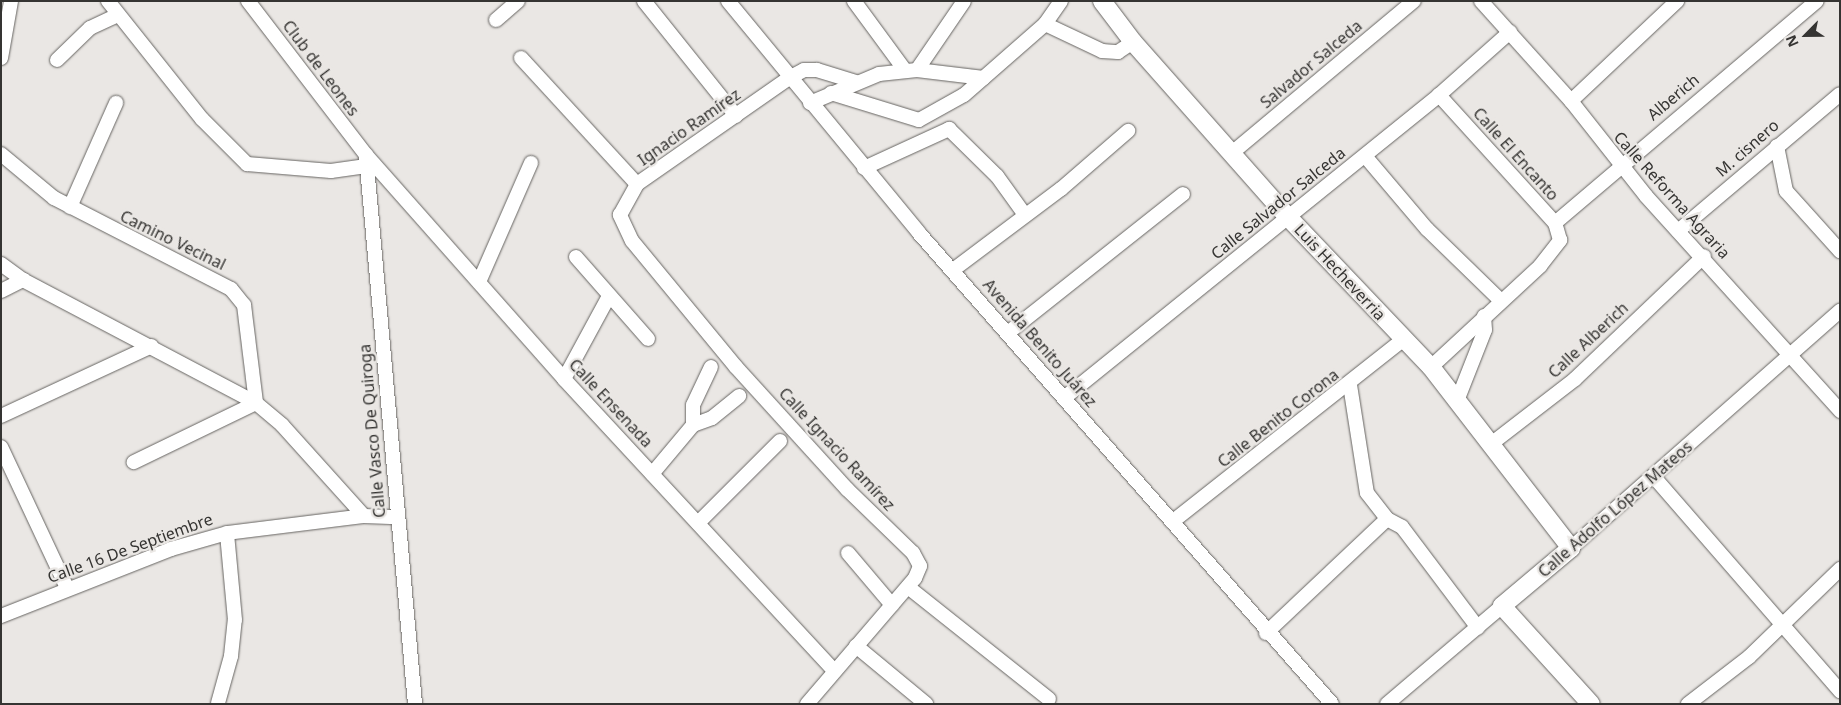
<!DOCTYPE html>
<html>
<head>
<meta charset="utf-8">
<style>
	body { margin:0 }
	#map { position:relative; width:1841px; height:705px; overflow:hidden; background:#eae7e4; font-family:"Noto Sans",sans-serif }
	div>[style] { position:absolute }
	.roads { filter:drop-shadow(0 0 1px #666461) drop-shadow(0 0 1px #666461) }
	.minor>* { height:14px; margin:-7px; padding:0 7px; transform-origin:7px; border-radius:7px; background:#fff }
	.tertiary>* { height:18px; margin:-9px; padding:0 9px; transform-origin:9px; border-radius:9px; background:#fff }
	span { translate:-50% -50%; white-space:nowrap; text-align:center; line-height:1.15; -webkit-text-stroke:4.5px #eae7e4; paint-order:stroke }
	.street-label { font-size:16px; color:#353432 }
	.frame { position:absolute; inset:0; border:2px solid #353432; pointer-events:none }
	.north { position:absolute; left:1781px; top:10px; width:50px; height:50px; -webkit-text-stroke:4px #eae7e4; paint-order:stroke; rotate:247deg; font-size:14px; font-weight:700; line-height:20px; text-align:center; color:#353432 }
	.north::after { content:''; display:block; margin:auto; width:18px; height:22px; background:#353432; clip-path:polygon(50% 0,100% 100%,50% 72%,0 100%) }
</style>
</head>
<body>
<div id="map">
	<div class="roads">
		<div class="minor">
			<i style="left:108px;top:1px;width:151px;rotate:51.5deg"></i>
			<i style="left:202px;top:119px;width:64px;rotate:45deg"></i>
			<i style="left:247px;top:164px;width:84px;rotate:4.8deg"></i>
			<i style="left:331px;top:171px;width:34px;rotate:-8deg"></i>
			<i style="left:248px;top:1px;width:194px;rotate:52.5deg"></i>
			<i style="left:366px;top:155px;width:299px;rotate:48.5deg"></i>
			<i style="left:564px;top:379px;width:398px;rotate:47.2deg"></i>
			<i style="left:644px;top:1px;width:147px;rotate:51.3deg"></i>
			<i style="left:728px;top:1px;width:301px;rotate:50.5deg"></i>
			<i style="left:919px;top:233px;width:626px;rotate:48.75deg"></i>
			<i style="left:854px;top:1px;width:84px;rotate:53.7deg"></i>
			<i style="left:1481px;top:1px;width:135px;rotate:48deg"></i>
			<i style="left:1571px;top:101px;width:121px;rotate:51.7deg"></i>
			<i style="left:1646px;top:196px;width:290px;rotate:47.9deg"></i>
			<i style="left:496px;top:20px;width:29px;rotate:-41deg"></i>
			<i style="left:1045px;top:24px;width:63px;rotate:25.3deg"></i>
			<i style="left:1102px;top:51px;width:16px;rotate:4deg"></i>
			<i style="left:1118px;top:52px;width:18px;rotate:-34deg"></i>
			<i style="left:1px;top:58px;width:58px;rotate:-80deg"></i>
			<i style="left:521px;top:58px;width:171px;rotate:47.4deg"></i>
			<i style="left:57px;top:60px;width:46px;rotate:-44.1deg"></i>
			<i style="left:90px;top:28px;width:31px;rotate:-25deg"></i>
			<i style="left:917px;top:70px;width:67px;rotate:6.8deg"></i>
			<i style="left:831px;top:93px;width:92px;rotate:17.1deg"></i>
			<i style="left:919px;top:120px;width:51px;rotate:-29.1deg"></i>
			<i style="left:964px;top:95px;width:108px;rotate:-41.2deg"></i>
			<i style="left:1045px;top:24px;width:28px;rotate:-55deg"></i>
			<i style="left:1571px;top:101px;width:146px;rotate:-43.3deg"></i>
			<i style="left:810px;top:103px;width:75px;rotate:-22.8deg"></i>
			<i style="left:879px;top:74px;width:38px;rotate:-6deg"></i>
			<i style="left:917px;top:70px;width:83px;rotate:-55.7deg"></i>
			<i style="left:1777px;top:146px;width:46px;rotate:78.7deg"></i>
			<i style="left:1786px;top:191px;width:81px;rotate:48deg"></i>
			<i style="left:1232px;top:153px;width:237px;rotate:-39.9deg"></i>
			<i style="left:1px;top:154px;width:69px;rotate:39.7deg"></i>
			<i style="left:54px;top:198px;width:199px;rotate:27.2deg"></i>
			<i style="left:231px;top:289px;width:21px;rotate:51deg"></i>
			<i style="left:244px;top:305px;width:99px;rotate:83deg"></i>
			<i style="left:256px;top:403px;width:136px;rotate:154.2deg"></i>
			<i style="left:366px;top:155px;width:551px;rotate:84.9deg"></i>
			<i style="left:1365px;top:156px;width:96px;rotate:49.7deg"></i>
			<i style="left:1427px;top:229px;width:103px;rotate:44.2deg"></i>
			<i style="left:864px;top:168px;width:94px;rotate:-24.6deg"></i>
			<i style="left:949px;top:129px;width:67px;rotate:44.4deg"></i>
			<i style="left:997px;top:176px;width:48px;rotate:54.3deg"></i>
			<i style="left:70px;top:207px;width:114px;rotate:-66.1deg"></i>
			<i style="left:1555px;top:223px;width:343px;rotate:-40.3deg"></i>
			<i style="left:1678px;top:231px;width:212px;rotate:-40.2deg"></i>
			<i style="left:576px;top:257px;width:109px;rotate:48.7deg"></i>
			<i style="left:1px;top:264px;width:27px;rotate:36deg"></i>
			<i style="left:23px;top:280px;width:263px;rotate:27.8deg"></i>
			<i style="left:256px;top:403px;width:34px;rotate:40deg"></i>
			<i style="left:282px;top:425px;width:122px;rotate:48deg"></i>
			<i style="left:364px;top:516px;width:33px;rotate:2deg"></i>
			<i style="left:953px;top:270px;width:135px;rotate:-36.9deg"></i>
			<i style="left:1061px;top:189px;width:89px;rotate:-40.9deg"></i>
			<i style="left:479px;top:282px;width:130px;rotate:-66.4deg"></i>
			<i style="left:1px;top:291px;width:25px;rotate:-27deg"></i>
			<i style="left:1009px;top:332px;width:222px;rotate:-38.4deg"></i>
			<i style="left:1431px;top:367px;width:149px;rotate:-42.8deg"></i>
			<i style="left:1540px;top:266px;width:33px;rotate:-52deg"></i>
			<i style="left:1560px;top:240px;width:18px;rotate:-106deg"></i>
			<i style="left:1555px;top:223px;width:173px;rotate:-132.2deg"></i>
			<i style="left:564px;top:379px;width:92px;rotate:-61.5deg"></i>
			<i style="left:1350px;top:385px;width:109px;rotate:81.1deg"></i>
			<i style="left:1367px;top:493px;width:33px;rotate:52deg"></i>
			<i style="left:1387px;top:519px;width:17px;rotate:28deg"></i>
			<i style="left:1402px;top:527px;width:126px;rotate:53deg"></i>
			<i style="left:1064px;top:398px;width:482px;rotate:-38.9deg"></i>
			<i style="left:1439px;top:95px;width:95px;rotate:-41.6deg"></i>
			<i style="left:1457px;top:401px;width:76px;rotate:-68.5deg"></i>
			<i style="left:1485px;top:330px;width:14px;rotate:-94deg"></i>
			<i style="left:1px;top:416px;width:166px;rotate:-24.9deg"></i>
			<i style="left:693px;top:425px;width:20px;rotate:-90deg"></i>
			<i style="left:693px;top:405px;width:42px;rotate:-64.7deg"></i>
			<i style="left:1491px;top:444px;width:106px;rotate:-37.7deg"></i>
			<i style="left:1575px;top:379px;width:178px;rotate:-43.6deg"></i>
			<i style="left:1px;top:447px;width:156px;rotate:64.9deg"></i>
			<i style="left:652px;top:474px;width:64px;rotate:-50.1deg"></i>
			<i style="left:693px;top:425px;width:20px;rotate:-20deg"></i>
			<i style="left:712px;top:418px;width:35px;rotate:-39deg"></i>
			<i style="left:1654px;top:477px;width:284px;rotate:49deg"></i>
			<i style="left:1172px;top:522px;width:295px;rotate:-38.3deg"></i>
			<i style="left:698px;top:523px;width:116px;rotate:-45deg"></i>
			<i style="left:1571px;top:548px;width:359px;rotate:-41.4deg"></i>
			<i style="left:848px;top:553px;width:68px;rotate:49.8deg"></i>
			<i style="left:908px;top:587px;width:180px;rotate:38.5deg"></i>
			<i style="left:1px;top:616px;width:183px;rotate:-21.5deg"></i>
			<i style="left:171px;top:549px;width:58px;rotate:-15.9deg"></i>
			<i style="left:227px;top:533px;width:138px;rotate:-7.1deg"></i>
			<i style="left:1266px;top:633px;width:166px;rotate:-43.3deg"></i>
			<i style="left:856px;top:646px;width:91px;rotate:39.6deg"></i>
			<i style="left:218px;top:703px;width:49px;rotate:-74.5deg"></i>
			<i style="left:231px;top:656px;width:36px;rotate:-84deg"></i>
			<i style="left:235px;top:620px;width:87px;rotate:-95.3deg"></i>
			<i style="left:807px;top:704px;width:166px;rotate:-49.4deg"></i>
			<i style="left:915px;top:578px;width:13px;rotate:-67deg"></i>
			<i style="left:920px;top:566px;width:15px;rotate:-118deg"></i>
			<i style="left:913px;top:553px;width:92px;rotate:-135.9deg"></i>
			<i style="left:847px;top:489px;width:165px;rotate:-132.3deg"></i>
			<i style="left:736px;top:367px;width:163px;rotate:-129.5deg"></i>
			<i style="left:632px;top:241px;width:29px;rotate:-115deg"></i>
			<i style="left:620px;top:215px;width:35px;rotate:-61deg"></i>
			<i style="left:637px;top:184px;width:185px;rotate:-34.9deg"></i>
			<i style="left:789px;top:78px;width:17px;rotate:-28deg"></i>
			<i style="left:804px;top:70px;width:13px"></i>
			<i style="left:817px;top:70px;width:41px;rotate:17.1deg"></i>
			<i style="left:1387px;top:704px;width:151px;rotate:-40.4deg"></i>
			<i style="left:1688px;top:704px;width:77px;rotate:-37.6deg"></i>
			<i style="left:1749px;top:657px;width:127px;rotate:-44deg"></i>
		</div>
		<div class="tertiary">
			<i style="left:1102px;top:1px;width:51px;rotate:52.9deg"></i>
			<i style="left:1133px;top:42px;width:234px;rotate:48.5deg"></i>
			<i style="left:1288px;top:217px;width:207px;rotate:46.4deg"></i>
			<i style="left:1431px;top:367px;width:229px;rotate:52.3deg"></i>
			<i style="left:1571px;top:548px;width:90px;rotate:140deg"></i>
			<i style="left:1502px;top:606px;width:132px;rotate:47.8deg"></i>
		</div>
	</div>
	<div class="street-label">
		<span style="left:1311px;top:64px;rotate:-40deg">Salvador Salceda</span>
		<span style="left:321px;top:68px;rotate:53deg">Club de Leones</span>
		<span style="left:1673px;top:97px;rotate:-40deg">Alberich</span>
		<span style="left:689px;top:127px;rotate:-35deg">Ignacio Ramírez</span>
		<span style="left:1747px;top:148px;rotate:-41deg">M. cisnero</span>
		<span style="left:1516px;top:154px;rotate:48deg">Calle El Encanto</span>
		<span style="left:1672px;top:195px;rotate:48deg">Calle Reforma Agraria</span>
		<span style="left:1278px;top:203px;rotate:-39deg">Calle Salvador Salceda</span>
		<span style="left:173px;top:240px;rotate:26deg">Camino Vecinal</span>
		<span style="left:1340px;top:272px;rotate:47deg">Luis Hecheverria</span>
		<span style="left:1588px;top:340px;rotate:-43deg">Calle Alberich</span>
		<span style="left:1040px;top:343px;rotate:49deg">Avenida Benito Juárez</span>
		<span style="left:611px;top:403px;rotate:47deg">Calle Ensenada</span>
		<span style="left:1278px;top:418px;rotate:-38deg">Calle Benito Corona</span>
		<span style="left:372px;top:431px;rotate:-95deg">Calle Vasco De Quiroga</span>
		<span style="left:837px;top:449px;rotate:47deg">Calle Ignacio Ramírez</span>
		<span style="left:1615px;top:509px;rotate:-41deg">Calle Adolfo López Mateos</span>
		<span style="left:130px;top:548px;rotate:-20deg">Calle 16 De Septiembre</span>
	</div>
	<div class="frame"></div>
	<div class="north">N</div>
</div>
</body>
</html>
